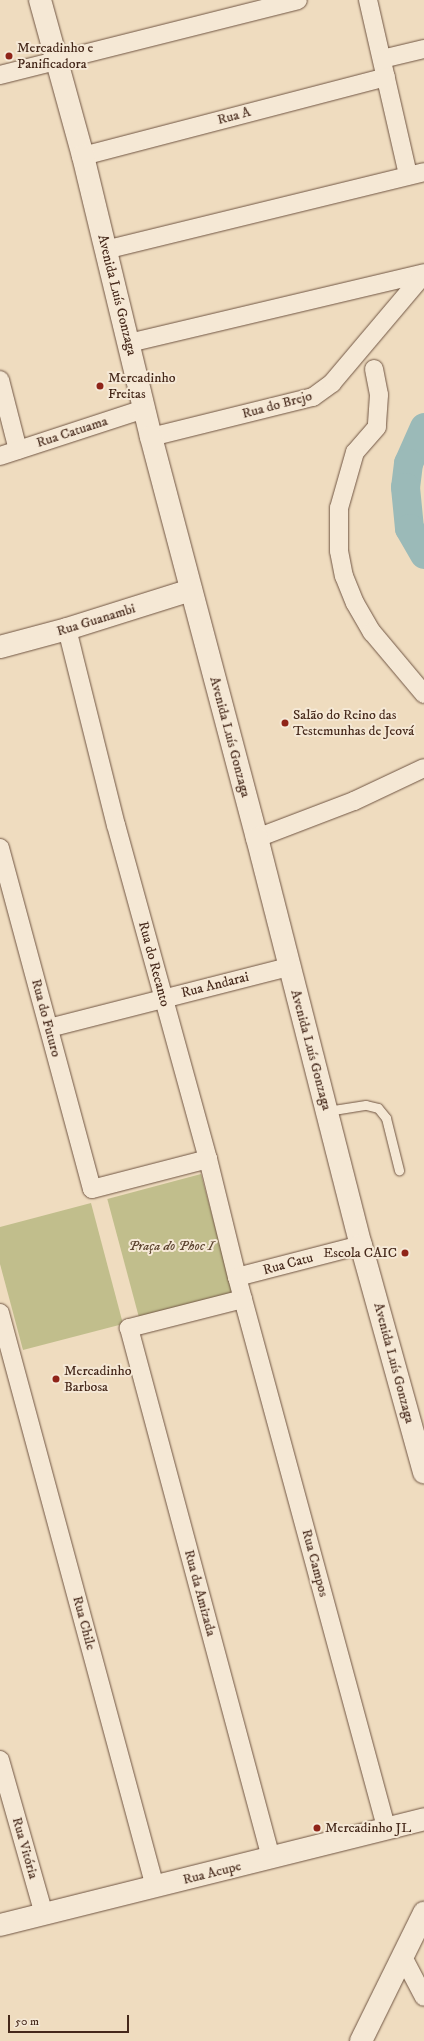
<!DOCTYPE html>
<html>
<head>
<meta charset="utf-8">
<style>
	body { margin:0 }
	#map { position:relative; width:424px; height:2041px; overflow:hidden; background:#efdcbf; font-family:"IM FELL DW Pica",serif }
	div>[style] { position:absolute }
	.green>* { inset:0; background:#c1be8c; transform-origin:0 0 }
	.river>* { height:29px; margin:-14.5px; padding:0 14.5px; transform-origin:14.5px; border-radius:14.5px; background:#9bbab8 }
	.roads { filter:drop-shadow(0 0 1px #705543) drop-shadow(0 0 1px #705543) }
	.service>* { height:9px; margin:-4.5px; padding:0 4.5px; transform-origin:4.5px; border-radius:4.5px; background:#f5e8d5 }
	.minor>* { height:18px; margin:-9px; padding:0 9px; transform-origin:9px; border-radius:9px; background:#f5e8d5 }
	.tertiary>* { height:22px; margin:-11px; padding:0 11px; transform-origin:11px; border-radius:11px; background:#f5e8d5 }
	.dots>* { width:11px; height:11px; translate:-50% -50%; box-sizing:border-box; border:2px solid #f5e8d5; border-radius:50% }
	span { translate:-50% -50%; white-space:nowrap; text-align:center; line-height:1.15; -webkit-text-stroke:4px #f5e8d5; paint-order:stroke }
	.poi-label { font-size:14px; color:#45281a }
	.left { translate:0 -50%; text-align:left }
	.right { translate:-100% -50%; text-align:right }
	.street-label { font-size:14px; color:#45281a }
	.park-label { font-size:14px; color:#5e4631; font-style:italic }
	.scale { position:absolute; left:8px; top:2015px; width:121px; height:18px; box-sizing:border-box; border:2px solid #45281a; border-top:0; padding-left:5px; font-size:12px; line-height:14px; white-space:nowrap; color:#45281a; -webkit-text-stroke:3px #f5e8d5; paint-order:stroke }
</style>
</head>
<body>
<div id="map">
	<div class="green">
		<i style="left:201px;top:1174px;width:123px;height:97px;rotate:75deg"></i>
		<i style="clip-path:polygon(91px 1203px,123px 1324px,23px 1350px,0 1264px,0 1227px)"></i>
	</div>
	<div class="river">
		<i style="left:424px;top:427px;width:39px;rotate:114deg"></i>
		<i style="left:408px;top:463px;width:24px;rotate:97deg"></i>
		<i style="left:405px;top:487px;width:41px;rotate:84.4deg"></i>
		<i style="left:409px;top:528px;width:30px;rotate:60deg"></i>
	</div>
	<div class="roads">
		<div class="service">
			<i style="left:327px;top:1111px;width:39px;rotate:-9deg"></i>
			<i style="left:366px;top:1105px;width:12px;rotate:14deg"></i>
			<i style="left:378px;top:1108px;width:13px;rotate:51deg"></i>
			<i style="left:386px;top:1118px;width:54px;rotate:76deg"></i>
		</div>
		<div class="minor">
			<i style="left:368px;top:0;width:180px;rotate:77.1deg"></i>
			<i style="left:382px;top:59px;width:43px;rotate:-13.4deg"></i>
			<i style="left:0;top:75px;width:307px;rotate:-14.1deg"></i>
			<i style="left:83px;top:156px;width:313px;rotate:-14.6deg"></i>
			<i style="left:105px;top:250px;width:328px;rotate:-13.7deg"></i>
			<i style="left:129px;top:343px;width:303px;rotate:-13.3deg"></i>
			<i style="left:374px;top:369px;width:26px;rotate:79deg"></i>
			<i style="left:379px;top:395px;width:32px;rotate:94deg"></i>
			<i style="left:377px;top:427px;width:33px;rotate:131deg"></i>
			<i style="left:355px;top:452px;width:58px;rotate:105.9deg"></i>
			<i style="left:339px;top:508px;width:43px;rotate:90deg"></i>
			<i style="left:339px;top:551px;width:25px;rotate:79deg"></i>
			<i style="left:344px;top:576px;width:29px;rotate:68deg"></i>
			<i style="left:355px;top:603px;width:34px;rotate:60deg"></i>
			<i style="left:372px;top:632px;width:81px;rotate:50deg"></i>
			<i style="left:0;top:380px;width:72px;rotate:75.6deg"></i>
			<i style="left:151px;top:437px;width:167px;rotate:-13.9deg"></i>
			<i style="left:313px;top:397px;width:24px;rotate:-36deg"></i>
			<i style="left:332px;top:383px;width:143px;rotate:-49.8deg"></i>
			<i style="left:0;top:456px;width:151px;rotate:-18.1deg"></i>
			<i style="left:67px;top:629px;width:202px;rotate:76deg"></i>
			<i style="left:116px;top:825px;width:346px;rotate:74.6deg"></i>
			<i style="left:208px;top:1159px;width:122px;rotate:76.2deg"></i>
			<i style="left:237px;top:1277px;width:570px;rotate:74.84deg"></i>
			<i style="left:257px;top:838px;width:104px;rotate:-20.9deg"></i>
			<i style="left:354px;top:801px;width:77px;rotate:-25.2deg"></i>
			<i style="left:0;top:848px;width:353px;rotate:74.9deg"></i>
			<i style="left:92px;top:1189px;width:120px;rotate:-14.5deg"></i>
			<i style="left:49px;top:1028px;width:248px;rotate:-14.3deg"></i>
			<i style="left:237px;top:1277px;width:128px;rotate:-14.5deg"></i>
			<i style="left:243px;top:1299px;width:118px;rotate:165.7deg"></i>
			<i style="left:129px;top:1328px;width:549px;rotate:75deg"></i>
			<i style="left:0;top:1313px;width:595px;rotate:74.89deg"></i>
			<i style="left:0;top:1760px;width:160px;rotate:74.1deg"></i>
			<i style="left:403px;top:1957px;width:45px;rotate:62.3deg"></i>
		</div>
		<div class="tertiary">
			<i style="left:40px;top:0;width:162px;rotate:74.6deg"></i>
			<i style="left:83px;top:156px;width:289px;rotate:76.4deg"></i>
			<i style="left:151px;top:437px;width:415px;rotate:75.2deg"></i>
			<i style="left:257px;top:838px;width:420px;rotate:75.7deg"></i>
			<i style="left:361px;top:1245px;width:236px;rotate:74.5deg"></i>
			<i style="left:0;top:647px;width:69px;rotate:-15deg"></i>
			<i style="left:67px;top:629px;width:130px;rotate:-17.5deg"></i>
			<i style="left:0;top:1925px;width:437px;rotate:-14deg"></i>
			<i style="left:361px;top:2041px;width:143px;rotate:-63.8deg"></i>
		</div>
	</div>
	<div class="dots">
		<i style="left:9px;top:56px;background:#8f2418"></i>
		<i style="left:100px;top:386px;background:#8f2418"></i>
		<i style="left:285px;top:723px;background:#8f2418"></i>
		<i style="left:405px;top:1253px;background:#8f2418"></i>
		<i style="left:56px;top:1379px;background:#8f2418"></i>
		<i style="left:317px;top:1828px;background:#8f2418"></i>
	</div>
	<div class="poi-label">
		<span class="left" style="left:17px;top:56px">Mercadinho e<br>Panificadora</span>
		<span class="left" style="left:108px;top:386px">Mercadinho<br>Freitas</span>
		<span class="left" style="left:293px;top:723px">Salão do Reino das<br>Testemunhas de Jeová</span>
		<span class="right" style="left:397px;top:1253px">Escola CAIC</span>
		<span class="left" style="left:64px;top:1379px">Mercadinho<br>Barbosa</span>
		<span class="left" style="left:325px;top:1828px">Mercadinho JL</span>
	</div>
	<div class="street-label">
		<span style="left:234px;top:116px;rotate:-15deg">Rua A</span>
		<span style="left:117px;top:295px;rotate:76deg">Avenida Luís Gonzaga</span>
		<span style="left:277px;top:405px;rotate:-15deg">Rua do Brejo</span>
		<span style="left:72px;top:432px;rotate:-18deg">Rua Catuama</span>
		<span style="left:96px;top:620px;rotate:-17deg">Rua Guanambi</span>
		<span style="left:230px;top:737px;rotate:75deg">Avenida Luís Gonzaga</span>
		<span style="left:154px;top:964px;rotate:75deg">Rua do Recanto</span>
		<span style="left:215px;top:985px;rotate:-14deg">Rua Andarai</span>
		<span style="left:46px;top:1018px;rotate:75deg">Rua do Futuro</span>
		<span style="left:311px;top:1050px;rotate:75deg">Avenida Luís Gonzaga</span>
		<span style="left:288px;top:1264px;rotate:-15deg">Rua Catu</span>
		<span style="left:394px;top:1363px;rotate:75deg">Avenida Luís Gonzaga</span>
		<span style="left:315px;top:1563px;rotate:75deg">Rua Campos</span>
		<span style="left:200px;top:1593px;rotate:75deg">Rua da Amizada</span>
		<span style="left:84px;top:1623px;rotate:75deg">Rua Chile</span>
		<span style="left:25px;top:1848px;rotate:74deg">Rua Vitória</span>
		<span style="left:212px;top:1873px;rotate:-14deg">Rua Acupe</span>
	</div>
	<div class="park-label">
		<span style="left:171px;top:1246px">Praça do Phoc I</span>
	</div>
	<div class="scale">50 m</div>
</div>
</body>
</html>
